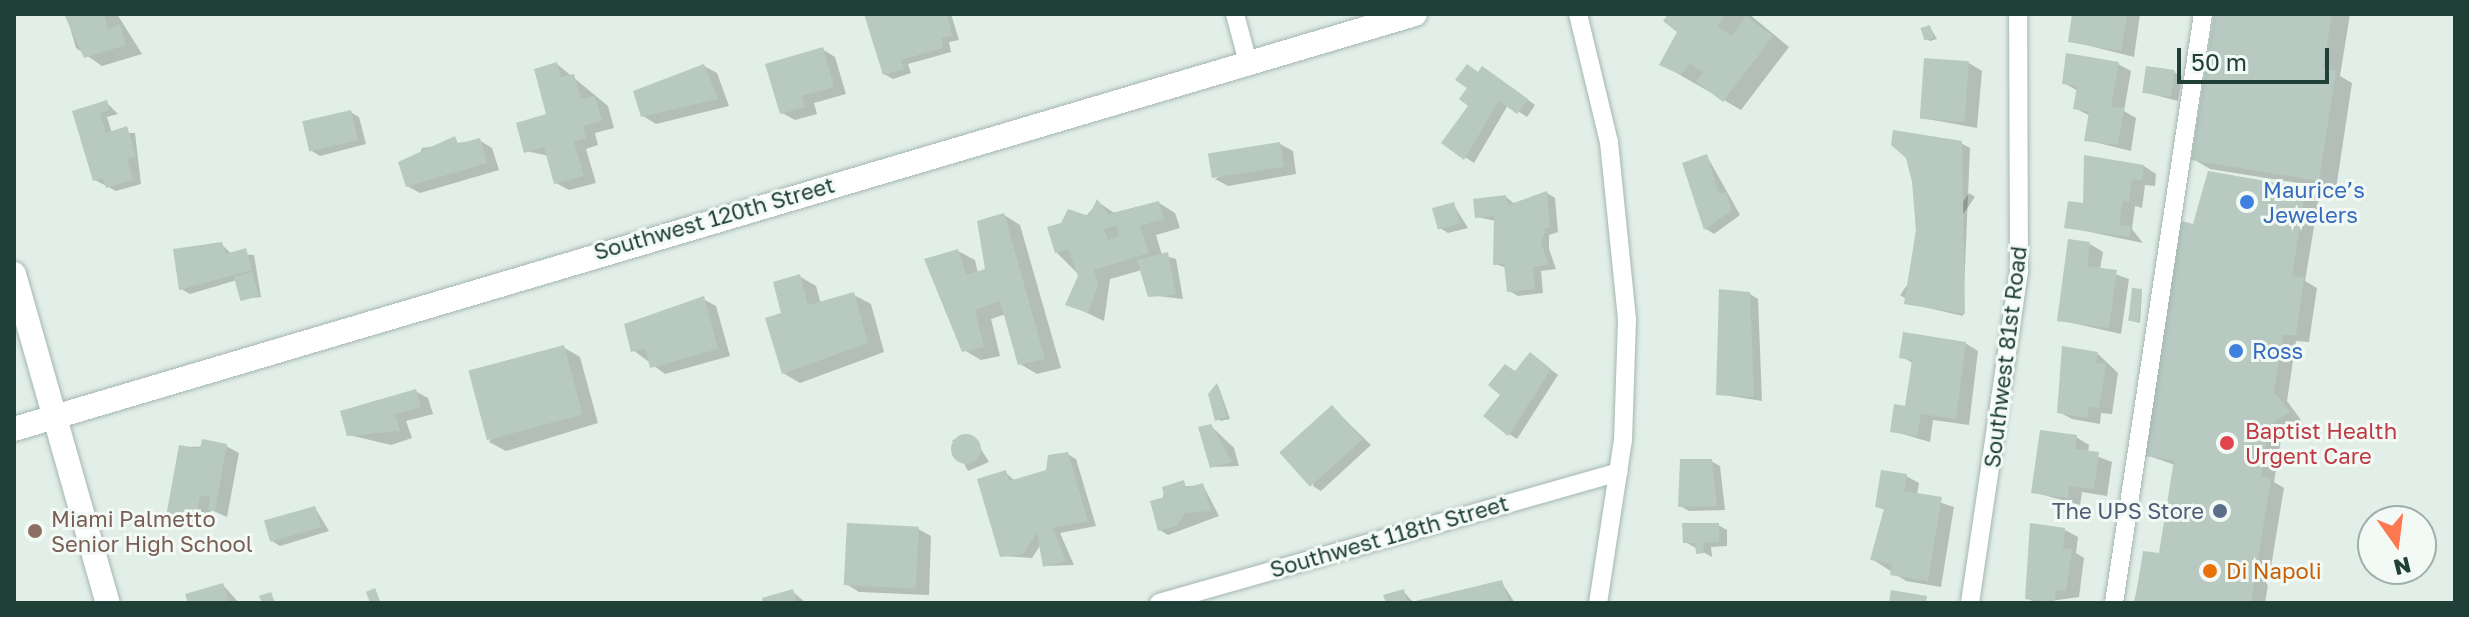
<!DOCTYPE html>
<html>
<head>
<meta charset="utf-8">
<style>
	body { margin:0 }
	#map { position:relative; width:2469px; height:617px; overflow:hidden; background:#e2eee8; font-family:"Golos Text",sans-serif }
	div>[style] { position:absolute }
	.shadow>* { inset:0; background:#0003; transform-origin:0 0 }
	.building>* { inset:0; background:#b7c9c1; transform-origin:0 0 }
	.round { border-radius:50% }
	.roads { filter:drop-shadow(0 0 2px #a4b6af) drop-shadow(0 0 2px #a4b6af) }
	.minor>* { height:18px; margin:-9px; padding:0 9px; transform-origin:9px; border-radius:9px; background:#fff }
	.tertiary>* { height:24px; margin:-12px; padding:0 12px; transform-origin:12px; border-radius:12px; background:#fff }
	.dots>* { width:22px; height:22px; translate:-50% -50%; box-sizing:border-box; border:4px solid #f3faf6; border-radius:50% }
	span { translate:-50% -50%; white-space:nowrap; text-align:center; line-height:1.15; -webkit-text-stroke:6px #f3faf6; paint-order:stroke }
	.shop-label { font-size:22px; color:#366cbe }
	.left { translate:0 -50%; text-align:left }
	.street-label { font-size:22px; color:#204037 }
	.health-label { font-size:22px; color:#be3a42 }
	.service-label { font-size:22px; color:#4e5e75 }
	.right { translate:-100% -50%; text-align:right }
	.education-label { font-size:22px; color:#785e54 }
	.food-label { font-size:22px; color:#c56008 }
	.frame { position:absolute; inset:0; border:16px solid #204037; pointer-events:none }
	.north { position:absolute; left:2357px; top:505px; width:80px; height:80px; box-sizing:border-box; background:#f3faf6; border:2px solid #9fb0aa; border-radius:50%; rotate:166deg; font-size:22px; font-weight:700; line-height:32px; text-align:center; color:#204037 }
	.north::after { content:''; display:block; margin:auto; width:28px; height:36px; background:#fe784f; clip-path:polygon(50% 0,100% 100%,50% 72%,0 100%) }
	.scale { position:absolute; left:2177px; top:48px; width:152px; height:36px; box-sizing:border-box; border:4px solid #204037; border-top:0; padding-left:10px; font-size:24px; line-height:28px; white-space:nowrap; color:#204037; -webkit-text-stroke:6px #f3faf6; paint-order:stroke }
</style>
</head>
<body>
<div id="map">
	<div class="shadow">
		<i style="clip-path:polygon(66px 14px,117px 14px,142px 54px,102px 66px,76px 48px)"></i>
		<i style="clip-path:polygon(870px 14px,951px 14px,959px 40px,949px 42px,951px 52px,908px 64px,911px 73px,893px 79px,884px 74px)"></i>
		<i style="clip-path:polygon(1673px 14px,1749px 14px,1789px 47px,1741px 110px,1661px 64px,1679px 31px)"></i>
		<i style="clip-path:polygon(2074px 14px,2140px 14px,2134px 57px,2070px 41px)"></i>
		<i style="clip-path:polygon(2216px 14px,2350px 14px,2340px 76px,2352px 83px,2336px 189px,2210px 169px,2193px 159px)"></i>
		<i style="clip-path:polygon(1930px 27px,1937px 39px,1930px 41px,1926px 39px)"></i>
		<i style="clip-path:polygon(822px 49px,835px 57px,846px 94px,814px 103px,817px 114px,795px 120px,782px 113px)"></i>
		<i style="clip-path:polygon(1969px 63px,1982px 71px,1977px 128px,1922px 118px)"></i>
		<i style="clip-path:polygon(557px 64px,608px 106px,614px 128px,595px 133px,598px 145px,586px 149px,596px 183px,569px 190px,556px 183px,549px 156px,526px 151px,548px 116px)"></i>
		<i style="clip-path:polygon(2118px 64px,2131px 71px,2124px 111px,2136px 118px,2131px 151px,2086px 140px,2090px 116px,2075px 108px,2078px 91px,2064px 83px)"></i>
		<i style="clip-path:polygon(704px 66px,717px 73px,729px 106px,656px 124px,643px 116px)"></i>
		<i style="clip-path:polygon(2174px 72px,2182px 77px,2178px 101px,2144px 92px)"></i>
		<i style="clip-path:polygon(1491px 73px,1535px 105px,1527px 117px,1508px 105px,1474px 163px,1444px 143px,1471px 105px,1479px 74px)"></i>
		<i style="clip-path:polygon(107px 103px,118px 114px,107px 117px,112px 133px,135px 133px,141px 184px,116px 191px,95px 180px,75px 113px)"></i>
		<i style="clip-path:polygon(350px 112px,359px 117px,366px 144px,320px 156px,312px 151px)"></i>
		<i style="clip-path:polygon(479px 140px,492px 148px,499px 170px,420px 193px,407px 186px,422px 148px)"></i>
		<i style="clip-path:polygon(1961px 143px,1970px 148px,1963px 316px,1906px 303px,1917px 256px,1914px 182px)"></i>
		<i style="clip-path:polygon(1280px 144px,1293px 151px,1296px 174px,1228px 186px,1215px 179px)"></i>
		<i style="clip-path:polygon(1707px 156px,1740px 215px,1714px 234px,1706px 229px,1685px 164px)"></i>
		<i style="clip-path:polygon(2144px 166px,2156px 174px,2155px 186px,2145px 185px,2142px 208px,2135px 206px,2132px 229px,2143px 243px,2066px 227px)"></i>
		<i style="clip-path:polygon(2306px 190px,2319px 197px,2305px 281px,2317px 288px,2309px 342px,2296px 341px,2287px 401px,2301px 420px,2282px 433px,2274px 482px,2284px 488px,2265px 603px,2134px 603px,2144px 553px,2161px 556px,2175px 465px,2146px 455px,2194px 226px)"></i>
		<i style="clip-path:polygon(1547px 193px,1555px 198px,1558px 232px,1549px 235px,1549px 249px,1556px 269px,1541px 271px,1543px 293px,1518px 296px,1509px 291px,1507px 268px,1495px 264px,1496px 221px,1477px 217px,1506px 197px,1515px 204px)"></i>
		<i style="left:1969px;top:193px;width:7px;height:123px;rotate:34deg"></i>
		<i style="clip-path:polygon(1098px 202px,1116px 214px,1159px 203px,1175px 213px,1180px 228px,1156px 235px,1162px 255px,1176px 259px,1183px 299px,1149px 295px,1142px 270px,1110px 279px,1104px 321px,1068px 304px,1080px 276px,1056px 252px)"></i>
		<i style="clip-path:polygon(1453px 204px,1468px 228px,1448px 233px,1440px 228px)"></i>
		<i style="clip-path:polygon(1004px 215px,1020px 225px,1061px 368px,1037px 374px,1020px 364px,1006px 314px,991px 319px,1000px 356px,981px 360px,964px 350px,958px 251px,975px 260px,978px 273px,987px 271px)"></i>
		<i style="clip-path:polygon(2090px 244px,2103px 252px,2100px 269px,2129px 279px,2121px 334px,2059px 320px)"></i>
		<i style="clip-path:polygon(222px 245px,232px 254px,254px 255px,261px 297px,243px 299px,237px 280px,190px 294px,181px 289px,175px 250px)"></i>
		<i style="clip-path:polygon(799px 276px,816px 286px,821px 304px,854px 295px,871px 304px,884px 352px,800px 383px,783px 373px,784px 314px)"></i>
		<i style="clip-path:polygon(2142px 291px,2140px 323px,2132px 321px,2128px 319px)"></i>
		<i style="clip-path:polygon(1750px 294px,1758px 299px,1762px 401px,1718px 394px)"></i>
		<i style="clip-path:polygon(703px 299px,716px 306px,730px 356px,665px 374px,633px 350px)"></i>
		<i style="clip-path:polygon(1965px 343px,1978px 351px,1969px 425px,1933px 420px,1930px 442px,1892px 431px,1906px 408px,1914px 364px,1901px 356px)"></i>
		<i style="clip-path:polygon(563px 347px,580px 357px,598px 423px,506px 451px,489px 442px)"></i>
		<i style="clip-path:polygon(2098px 354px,2118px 373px,2112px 414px,2101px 413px,2100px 424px,2072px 419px,2059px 412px)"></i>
		<i style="clip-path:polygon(1538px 360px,1558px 375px,1517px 439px,1509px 434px,1502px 394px,1516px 373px)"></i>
		<i style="clip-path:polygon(1218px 385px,1230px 419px,1220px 421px,1210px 394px)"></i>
		<i style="clip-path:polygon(415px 391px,428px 398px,433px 414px,406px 421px,412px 438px,391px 445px,349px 435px)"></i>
		<i style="clip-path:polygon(1332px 407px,1371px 445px,1321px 491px,1313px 486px)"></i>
		<i style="clip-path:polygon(1211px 426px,1234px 448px,1239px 466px,1212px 467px)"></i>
		<i style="clip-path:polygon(973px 436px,989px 462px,968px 471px,952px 440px)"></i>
		<i style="clip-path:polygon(2076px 437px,2089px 445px,2088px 453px,2112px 462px,2107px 496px,2082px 492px,2080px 505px,2033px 492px)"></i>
		<i style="clip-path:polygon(226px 446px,239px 453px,227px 517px,211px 510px,208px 528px,168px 516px,181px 447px)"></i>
		<i style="clip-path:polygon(1067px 454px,1076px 459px,1096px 526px,1060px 533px,1074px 565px,1045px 566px,1041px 544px,1032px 558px,1001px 556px,1005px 472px,1015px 481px,1048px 472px)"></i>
		<i style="clip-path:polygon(1711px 461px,1720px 466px,1725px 510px,1689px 511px,1680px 506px)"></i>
		<i style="clip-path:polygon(1906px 476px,1919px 483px,1917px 495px,1954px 507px,1941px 587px,1906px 581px,1872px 559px,1886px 511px,1877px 506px)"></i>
		<i style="clip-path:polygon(1203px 485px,1219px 516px,1168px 535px,1160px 530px,1164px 488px)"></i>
		<i style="clip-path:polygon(315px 508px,329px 531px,280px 546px,272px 541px)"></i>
		<i style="clip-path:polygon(1718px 525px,1727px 530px,1727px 546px,1711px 547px,1712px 557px,1685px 542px)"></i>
		<i style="clip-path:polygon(918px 529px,931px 536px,929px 595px,859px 592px,846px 584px)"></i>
		<i style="clip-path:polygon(2065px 530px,2078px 537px,2076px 553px,2084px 558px,2079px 597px,2036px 603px,2027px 598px)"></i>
		<i style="clip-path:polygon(1502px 583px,1515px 603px,1388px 603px,1403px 591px,1414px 603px)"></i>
		<i style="clip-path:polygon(223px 585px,239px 603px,190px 603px)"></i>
		<i style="clip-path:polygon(793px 592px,806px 603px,761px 603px)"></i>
	</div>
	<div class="building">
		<i style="clip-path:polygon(64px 14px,104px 14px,108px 29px,120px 25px,126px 45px,84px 58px)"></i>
		<i style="clip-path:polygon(864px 14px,947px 14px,952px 36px,941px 38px,943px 48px,901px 60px,904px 69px,883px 75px)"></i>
		<i style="clip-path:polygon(1668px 14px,1726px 14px,1717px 26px,1731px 36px,1746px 16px,1773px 36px,1723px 102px,1696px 81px,1703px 73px,1690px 63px,1681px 75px,1659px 65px,1677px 32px,1663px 21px)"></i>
		<i style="clip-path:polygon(2072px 14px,2127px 14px,2121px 51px,2068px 42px)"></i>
		<i style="clip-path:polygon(2214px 14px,2332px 14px,2323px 68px,2336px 71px,2319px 181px,2191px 160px)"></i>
		<i style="left:1930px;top:25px;width:13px;height:10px;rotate:72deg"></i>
		<i style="clip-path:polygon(823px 47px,834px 87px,802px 96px,805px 107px,780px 114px,765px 64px)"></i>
		<i style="clip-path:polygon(2066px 53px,2119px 62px,2111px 107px,2124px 108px,2118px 145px,2084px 141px,2089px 112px,2073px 109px,2077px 86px,2062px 84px)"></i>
		<i style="left:1924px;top:58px;width:45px;height:61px;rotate:4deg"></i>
		<i style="clip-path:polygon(557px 62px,561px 77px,574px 74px,581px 99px,595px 96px,602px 121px,583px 126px,586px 138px,574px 142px,584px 176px,554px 184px,544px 147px,524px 153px,516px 123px,546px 114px,534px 69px)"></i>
		<i style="clip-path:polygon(704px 64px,718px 99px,641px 117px,633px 91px)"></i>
		<i style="clip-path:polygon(1467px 64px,1478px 72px,1482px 66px,1528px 99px,1517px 114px,1499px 101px,1464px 160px,1441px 143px,1468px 106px,1459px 99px,1467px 88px,1455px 80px)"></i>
		<i style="left:2146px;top:66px;width:29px;height:27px;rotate:8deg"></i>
		<i style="clip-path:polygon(107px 100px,110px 110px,100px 113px,106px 133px,127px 126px,136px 157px,127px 159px,133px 180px,106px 188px,103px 178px,93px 181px,72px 111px)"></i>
		<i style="left:351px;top:110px;width:31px;height:50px;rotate:77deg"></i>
		<i style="clip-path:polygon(1893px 130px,1962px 141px,1965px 314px,1904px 304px,1916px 230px,1912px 182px,1906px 158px,1891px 145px)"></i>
		<i style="clip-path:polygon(455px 136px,458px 144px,480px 138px,487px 163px,406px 187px,398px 162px)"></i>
		<i style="left:1280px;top:142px;width:25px;height:73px;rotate:81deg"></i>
		<i style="clip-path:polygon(1707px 154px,1719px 194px,1726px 192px,1732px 210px,1704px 230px,1682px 163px)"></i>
		<i style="clip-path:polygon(2084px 155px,2144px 165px,2142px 180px,2132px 179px,2129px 202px,2123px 200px,2119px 225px,2131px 226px,2130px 237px,2064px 228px,2068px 201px,2083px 203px)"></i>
		<i style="clip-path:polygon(2208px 171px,2306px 188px,2292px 276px,2304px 278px,2296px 335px,2283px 335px,2274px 392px,2290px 412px,2269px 426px,2261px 477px,2271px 478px,2251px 603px,2135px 603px,2143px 551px,2159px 553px,2174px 460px,2144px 456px,2181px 221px,2193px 224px)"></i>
		<i style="clip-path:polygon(1547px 191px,1550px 227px,1540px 231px,1546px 230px,1541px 243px,1549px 265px,1533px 267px,1535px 289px,1507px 292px,1504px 264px,1493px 265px,1494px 216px,1475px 218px,1473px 199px,1506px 195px,1508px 205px)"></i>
		<i style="clip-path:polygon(evenodd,1097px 199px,1108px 214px,1159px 201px,1164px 219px,1140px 226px,1149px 253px,1094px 270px,1098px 284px,1088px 313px,1065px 305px,1078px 276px,1068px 249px,1055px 253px,1047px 227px,1061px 223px,1068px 209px,1089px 216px,1097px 199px,1116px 225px,1119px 236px,1108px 240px,1104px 229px,1116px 225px)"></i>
		<i style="left:1454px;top:202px;width:22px;height:23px;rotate:74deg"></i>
		<i style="clip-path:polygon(1004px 213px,1045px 359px,1018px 365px,1000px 301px,975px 310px,984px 347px,962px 352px,924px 259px,958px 249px,966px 275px,985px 269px,977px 221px)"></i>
		<i style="clip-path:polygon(2068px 239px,2090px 242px,2087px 266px,2117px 270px,2109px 328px,2057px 321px)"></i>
		<i style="clip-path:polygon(222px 242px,226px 254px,246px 248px,252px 270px,179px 290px,173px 249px)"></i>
		<i style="clip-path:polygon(1168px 252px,1176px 295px,1148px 297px,1137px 260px)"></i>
		<i style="left:252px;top:272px;width:25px;height:19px;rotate:74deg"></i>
		<i style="clip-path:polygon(800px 274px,808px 305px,854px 292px,868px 343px,782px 374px,765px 318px,781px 313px,773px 282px)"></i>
		<i style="left:2132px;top:288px;width:10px;height:33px;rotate:6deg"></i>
		<i style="clip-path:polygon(1719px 289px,1750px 292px,1754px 397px,1716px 395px)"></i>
		<i style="clip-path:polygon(704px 296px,718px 349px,650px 368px,645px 348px,631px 352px,624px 324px)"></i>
		<i style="clip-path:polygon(1903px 332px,1966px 342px,1956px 419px,1921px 414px,1917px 436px,1890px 432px,1894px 404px,1905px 406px,1912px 360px,1899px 358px)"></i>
		<i style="left:564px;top:345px;width:72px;height:99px;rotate:75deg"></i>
		<i style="clip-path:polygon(2062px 346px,2098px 352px,2096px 363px,2106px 364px,2099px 408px,2089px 407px,2087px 418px,2057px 413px)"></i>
		<i style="clip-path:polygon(1530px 352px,1551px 369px,1508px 436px,1483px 416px,1500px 395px,1488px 385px,1505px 364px,1515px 371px)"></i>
		<i style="clip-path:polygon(1217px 383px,1227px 417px,1215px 421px,1208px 394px)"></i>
		<i style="clip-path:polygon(416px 389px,421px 407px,395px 414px,400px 431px,347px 436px,340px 411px)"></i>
		<i style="left:1332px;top:405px;width:46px;height:71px;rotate:48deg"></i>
		<i style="clip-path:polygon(1211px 424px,1232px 462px,1210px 468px,1198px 427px)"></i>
		<i style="clip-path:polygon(2040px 430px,2077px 435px,2075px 449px,2099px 452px,2094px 489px,2069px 486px,2068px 498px,2031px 493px)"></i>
		<i class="round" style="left:951px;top:434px;width:30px;height:30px"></i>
		<i style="clip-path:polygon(202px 439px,227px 444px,215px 511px,208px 510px,210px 497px,200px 495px,195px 522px,166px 517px,179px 445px,200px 449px)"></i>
		<i style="clip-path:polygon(1068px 452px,1088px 521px,1053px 528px,1066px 561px,1043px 567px,1037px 533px,1023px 554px,1000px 557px,977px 479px,1006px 470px,1009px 481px,1046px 470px,1048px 455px)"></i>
		<i style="clip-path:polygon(1680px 459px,1712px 459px,1717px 506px,1678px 507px)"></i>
		<i style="clip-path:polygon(1881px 470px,1907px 474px,1904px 491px,1942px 497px,1928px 581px,1890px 575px,1892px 564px,1870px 560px,1884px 509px,1875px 507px)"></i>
		<i style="clip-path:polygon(1184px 480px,1186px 488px,1203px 483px,1211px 511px,1185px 513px,1177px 526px,1158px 531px,1150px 501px,1165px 497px,1162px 487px)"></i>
		<i style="left:315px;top:506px;width:22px;height:53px;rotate:74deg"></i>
		<i style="left:847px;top:523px;width:72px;height:62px;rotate:3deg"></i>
		<i style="clip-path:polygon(1682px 523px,1719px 523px,1719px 542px,1703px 543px,1704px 553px,1696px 554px,1695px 543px,1683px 543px)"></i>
		<i style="clip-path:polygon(2030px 523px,2065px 528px,2063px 548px,2072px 549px,2066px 591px,2056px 590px,2054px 603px,2025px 599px)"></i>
		<i style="clip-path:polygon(1502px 580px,1509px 603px,1386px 603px,1383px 595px,1404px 589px,1407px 603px)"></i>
		<i style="clip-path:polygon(223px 583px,229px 603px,188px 603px,185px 594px)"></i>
		<i style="clip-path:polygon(375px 588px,380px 601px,370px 603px,366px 592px)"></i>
		<i style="clip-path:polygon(793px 589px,797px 603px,763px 603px,762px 598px)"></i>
		<i style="clip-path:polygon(1891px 590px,1927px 596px,1926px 603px,1889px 603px)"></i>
		<i style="clip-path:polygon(271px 592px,275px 603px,262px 603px,259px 596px)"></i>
	</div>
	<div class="roads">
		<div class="minor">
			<i style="left:1235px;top:14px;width:51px;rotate:75.1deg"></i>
			<i style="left:1578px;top:14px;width:132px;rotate:76.4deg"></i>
			<i style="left:1609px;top:142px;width:179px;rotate:84.2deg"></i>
			<i style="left:1627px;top:320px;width:120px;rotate:91.9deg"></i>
			<i style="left:1623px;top:440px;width:165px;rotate:98.7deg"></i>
			<i style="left:1159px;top:603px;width:478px;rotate:-15.9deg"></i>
			<i style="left:1970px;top:603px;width:336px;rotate:-81.6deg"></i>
			<i style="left:2019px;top:271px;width:257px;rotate:-90.2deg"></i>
			<i style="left:2114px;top:603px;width:596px;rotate:-81.41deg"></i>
		</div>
		<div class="tertiary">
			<i style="left:14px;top:274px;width:342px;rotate:74.1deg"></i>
			<i style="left:14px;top:429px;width:1461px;rotate:-16.5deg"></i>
		</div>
	</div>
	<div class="dots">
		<i style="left:2247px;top:202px;background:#3f7fe0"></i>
		<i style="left:2236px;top:351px;background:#3f7fe0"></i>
		<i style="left:2227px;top:443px;background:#e0444e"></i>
		<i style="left:2220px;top:511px;background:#5c6f8a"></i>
		<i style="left:35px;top:531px;background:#8d6e63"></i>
		<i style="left:2210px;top:571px;background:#e8710a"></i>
	</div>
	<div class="shop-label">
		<span class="left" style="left:2263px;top:202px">Maurice’s<br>Jewelers</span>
		<span class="left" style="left:2252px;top:351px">Ross</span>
	</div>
	<div class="street-label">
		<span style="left:714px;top:218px;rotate:-16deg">Southwest 120th Street</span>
		<span style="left:2005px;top:357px;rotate:-83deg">Southwest 81st Road</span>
		<span style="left:1389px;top:536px;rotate:-16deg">Southwest 118th Street</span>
	</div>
	<div class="health-label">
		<span class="left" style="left:2245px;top:443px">Baptist Health<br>Urgent Care</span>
	</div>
	<div class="service-label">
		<span class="right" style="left:2204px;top:511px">The UPS Store</span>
	</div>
	<div class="education-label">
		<span class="left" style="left:51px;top:531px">Miami Palmetto<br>Senior High School</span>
	</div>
	<div class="food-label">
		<span class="left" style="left:2226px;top:571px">Di Napoli</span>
	</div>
	<div class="frame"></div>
	<div class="north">N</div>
	<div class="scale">50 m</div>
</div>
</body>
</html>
